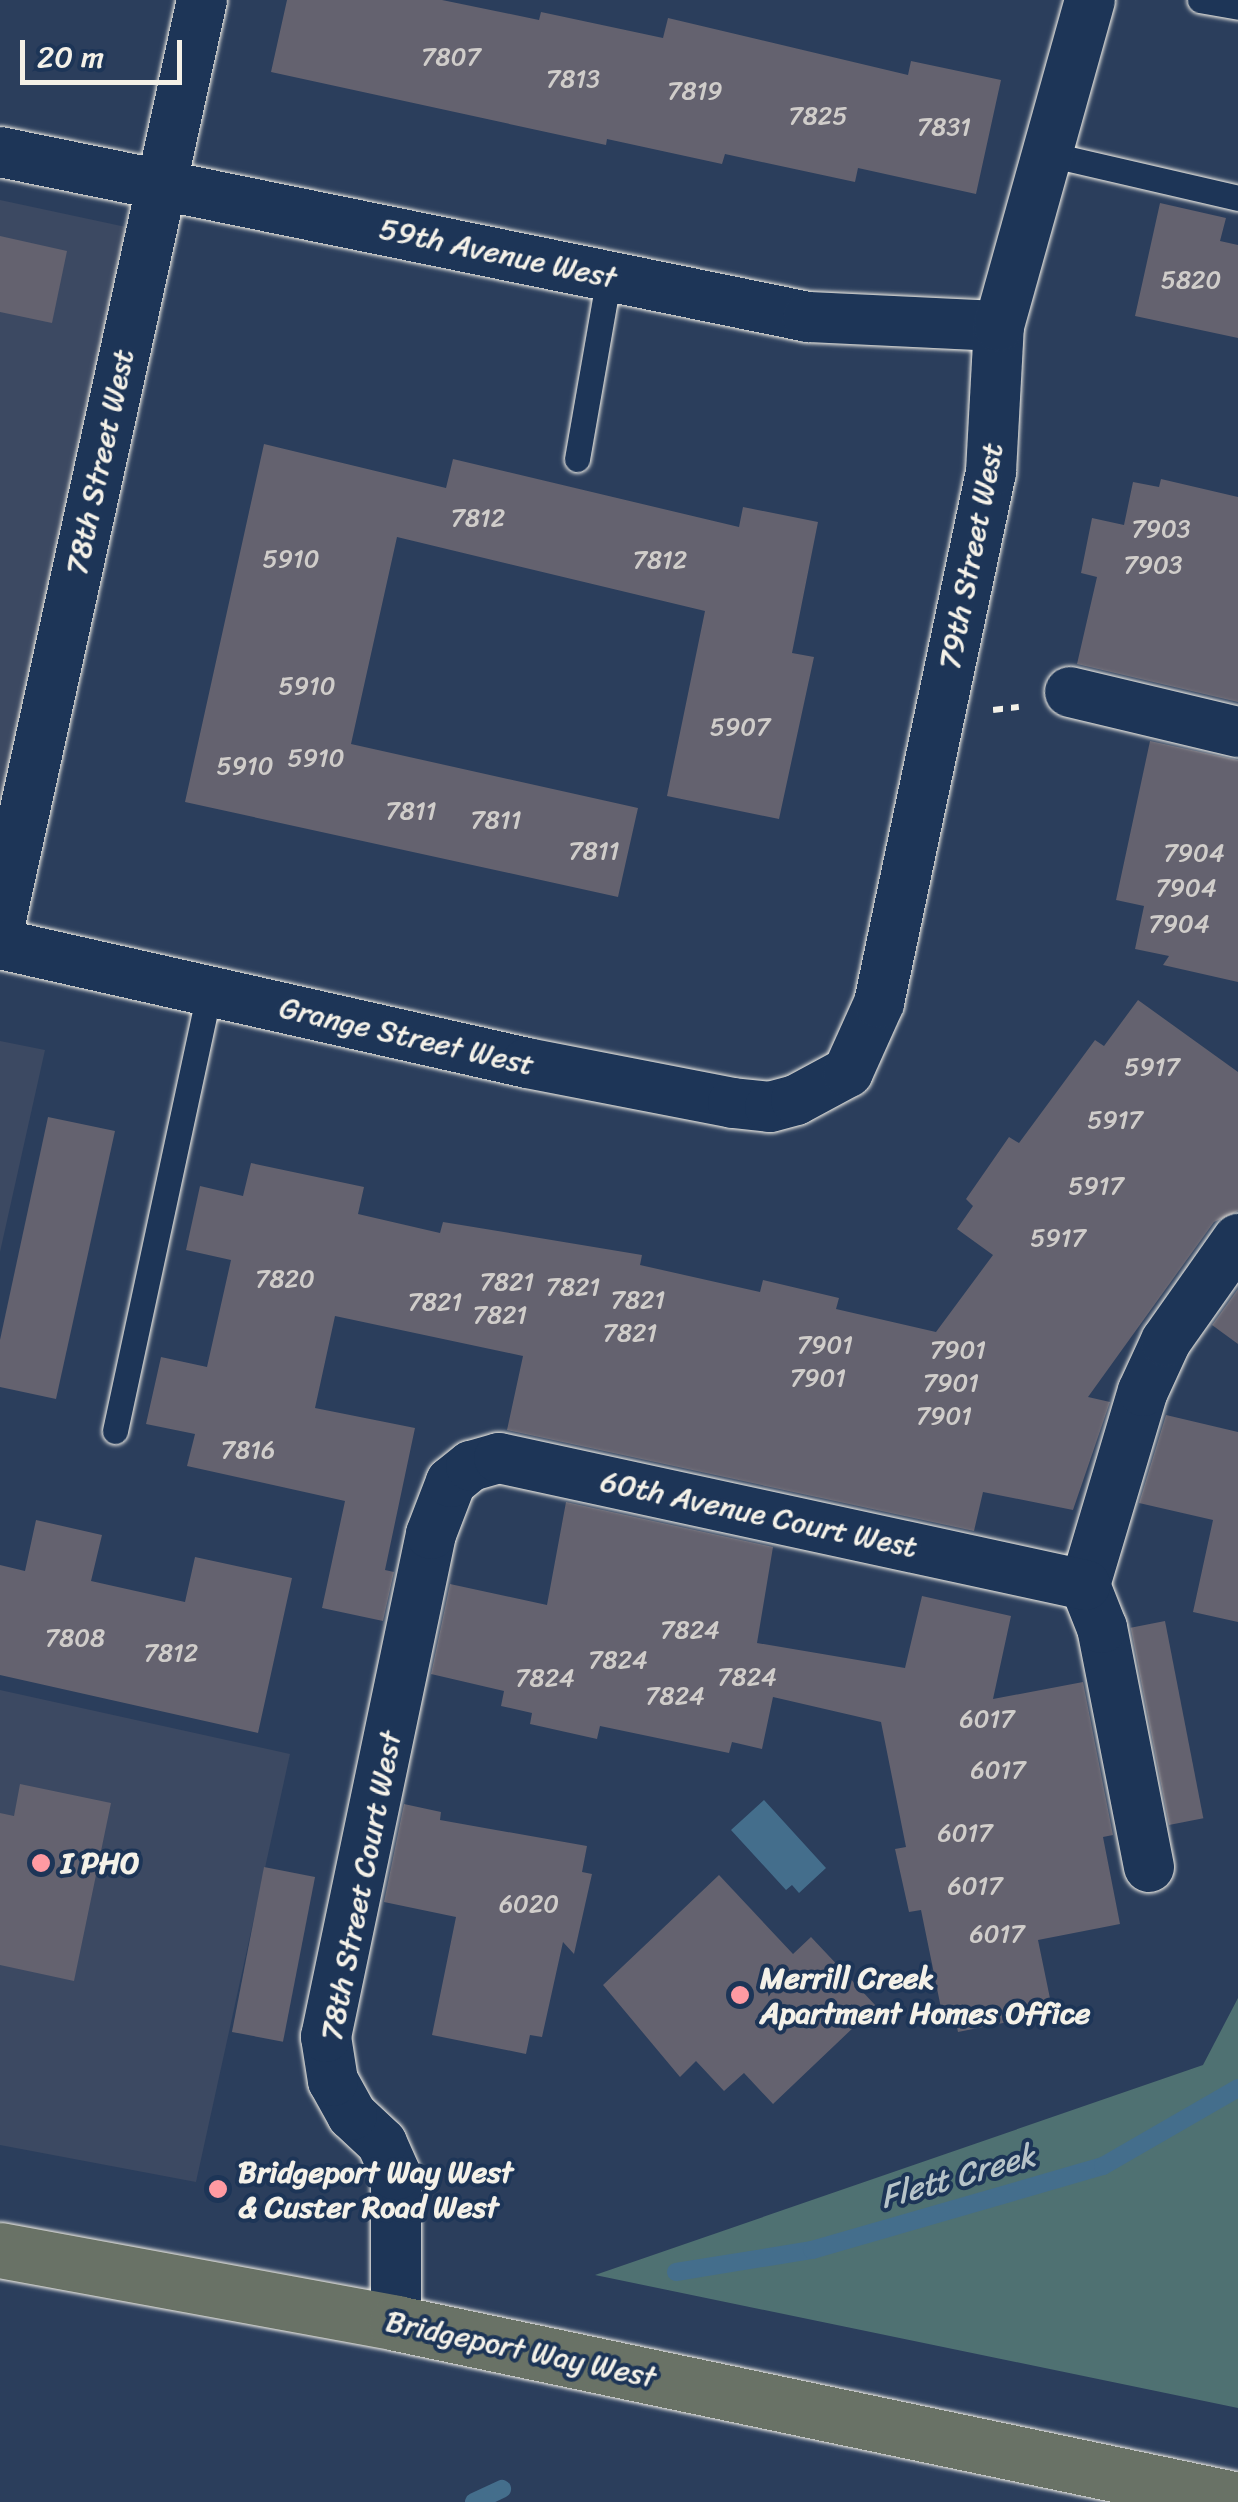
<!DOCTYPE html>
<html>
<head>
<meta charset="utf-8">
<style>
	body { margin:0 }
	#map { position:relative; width:1238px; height:2502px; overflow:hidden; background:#2b3e5c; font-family:Sriracha,sans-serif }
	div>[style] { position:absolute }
	.built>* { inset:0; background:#3c4962 }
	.green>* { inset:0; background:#4f7172 }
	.water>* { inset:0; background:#446e8c }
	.stream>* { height:18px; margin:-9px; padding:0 9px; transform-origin:9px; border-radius:9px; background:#446e8c }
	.building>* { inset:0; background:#64626f; transform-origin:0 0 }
	.path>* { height:6px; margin-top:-3px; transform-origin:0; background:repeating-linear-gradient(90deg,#f4f1e8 0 10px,transparent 0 18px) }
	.roads { filter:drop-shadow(0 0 2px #f4f1e8) drop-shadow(0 0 2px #f4f1e8) }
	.service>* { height:25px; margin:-12.5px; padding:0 12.5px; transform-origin:12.5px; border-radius:12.5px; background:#1d3557 }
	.minor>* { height:50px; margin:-25px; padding:0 25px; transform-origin:25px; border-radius:25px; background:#1d3557 }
	.primary>* { height:55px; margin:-27.5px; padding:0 27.5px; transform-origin:27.5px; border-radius:27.5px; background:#697266 }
	.dots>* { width:28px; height:28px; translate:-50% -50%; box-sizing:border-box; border:5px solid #1d3557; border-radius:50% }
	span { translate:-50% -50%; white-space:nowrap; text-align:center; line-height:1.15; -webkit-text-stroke:8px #1d3557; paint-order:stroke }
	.number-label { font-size:25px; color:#d0cdca }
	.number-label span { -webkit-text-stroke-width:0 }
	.street-label { font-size:30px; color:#f4f1e8 }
	.poi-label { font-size:30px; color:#f4f1e8; font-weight:700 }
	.left { translate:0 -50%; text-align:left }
	.water-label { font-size:32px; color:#b6c3c8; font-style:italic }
	.scale { position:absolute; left:20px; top:40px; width:162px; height:45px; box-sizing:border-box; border:5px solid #f4f1e8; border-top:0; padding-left:12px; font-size:30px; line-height:35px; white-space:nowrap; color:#f4f1e8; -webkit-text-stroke:8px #1d3557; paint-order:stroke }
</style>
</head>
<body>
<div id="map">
	<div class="built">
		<i style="clip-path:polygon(0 200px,126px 227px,0 816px)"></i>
		<i style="clip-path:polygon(0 1041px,45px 1050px,0 1252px)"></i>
		<i style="clip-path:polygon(0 1690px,290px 1754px,196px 2182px,0 2145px)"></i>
	</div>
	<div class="green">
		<i style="clip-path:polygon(1238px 1998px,1238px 2408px,595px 2275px,1203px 2065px)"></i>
	</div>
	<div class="water">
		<i style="clip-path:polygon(764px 1800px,826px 1868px,799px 1893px,792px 1885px,786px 1890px,731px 1830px)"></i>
	</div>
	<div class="stream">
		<i style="left:676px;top:2272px;width:138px;rotate:-9.2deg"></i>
		<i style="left:812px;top:2250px;width:303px;rotate:-16.1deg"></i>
		<i style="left:1103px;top:2166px;width:156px;rotate:-30deg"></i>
		<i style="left:474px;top:2502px;width:31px;rotate:-25deg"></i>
	</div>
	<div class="building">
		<i style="clip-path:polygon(287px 0,442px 0,539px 20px,541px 12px,663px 38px,668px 18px,908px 75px,911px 61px,1001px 80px,976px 194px,858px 168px,855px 182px,725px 154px,722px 164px,607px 139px,606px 145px,271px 72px)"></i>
		<i style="clip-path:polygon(1160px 203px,1226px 218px,1220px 241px,1238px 245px,1238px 338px,1135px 316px)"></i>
		<i style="clip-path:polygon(0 236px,67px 251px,52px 323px,0 312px)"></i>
		<i style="clip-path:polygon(264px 444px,446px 488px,453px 459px,739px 527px,743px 507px,818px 522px,792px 653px,814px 657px,779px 819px,667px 796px,705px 611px,397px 537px,351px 744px,638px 808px,618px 897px,185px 802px)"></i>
		<i style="clip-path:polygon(1161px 479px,1238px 497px,1238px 702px,1077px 664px,1097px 577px,1081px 573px,1092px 518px,1124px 525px,1133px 482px,1159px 487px)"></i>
		<i style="clip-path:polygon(1150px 741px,1238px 760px,1238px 982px,1163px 965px,1169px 956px,1135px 949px,1144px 906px,1116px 900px)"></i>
		<i style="clip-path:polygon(1138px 1000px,1238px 1072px,1238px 1211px,1214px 1222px,1088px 1397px,1110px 1402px,1073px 1510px,983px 1492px,974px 1531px,507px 1430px,523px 1356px,335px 1316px,315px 1408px,415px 1428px,385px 1570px,394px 1572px,383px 1621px,322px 1608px,345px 1501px,187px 1466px,195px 1434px,146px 1424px,161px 1357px,207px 1367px,231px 1260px,186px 1250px,200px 1186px,243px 1196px,251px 1163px,364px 1187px,358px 1214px,440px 1233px,443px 1222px,642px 1255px,640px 1265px,760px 1292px,763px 1280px,839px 1298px,836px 1309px,936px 1332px,993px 1255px,957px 1229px,973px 1206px,966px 1199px,1009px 1137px,1019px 1143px,1095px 1040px,1104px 1046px)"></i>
		<i style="clip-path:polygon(48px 1117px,115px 1131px,56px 1399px,0 1387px,0 1340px)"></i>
		<i style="clip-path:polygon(1238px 1289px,1238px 1344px,1212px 1325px)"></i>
		<i style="clip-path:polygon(1166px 1415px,1238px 1432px,1238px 1622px,1193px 1612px,1213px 1520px,1139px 1503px)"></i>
		<i style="clip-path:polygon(566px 1502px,773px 1547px,757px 1643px,905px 1668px,922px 1596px,1011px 1616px,993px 1699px,1083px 1682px,1113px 1835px,1103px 1837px,1120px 1924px,1038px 1940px,1053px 2013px,958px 2032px,953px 2010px,942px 2013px,921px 1910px,909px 1912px,895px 1849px,906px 1847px,881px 1722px,773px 1697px,762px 1749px,732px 1742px,729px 1753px,600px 1726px,597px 1739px,530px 1724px,532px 1713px,501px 1706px,504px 1691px,431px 1674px,450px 1584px,547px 1605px)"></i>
		<i style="clip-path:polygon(36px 1520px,102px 1535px,91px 1581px,185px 1602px,195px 1557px,292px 1578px,258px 1733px,0 1675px,0 1565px,25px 1571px)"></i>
		<i style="left:1165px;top:1621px;width:201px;height:35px;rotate:79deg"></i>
		<i style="clip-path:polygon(20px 1784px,111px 1803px,74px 1981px,0 1965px,0 1813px,14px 1816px)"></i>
		<i style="clip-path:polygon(404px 1804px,441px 1812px,440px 1820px,587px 1846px,582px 1872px,592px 1874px,574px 1954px,563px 1942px,542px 2037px,530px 2035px,526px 2054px,432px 2035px,456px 1917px,384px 1902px)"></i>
		<i style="left:264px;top:1867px;width:52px;height:168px;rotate:11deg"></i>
		<i style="clip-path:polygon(719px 1875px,793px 1954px,811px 1937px,876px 2006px,773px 2104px,744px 2073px,724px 2091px,696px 2061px,680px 2077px,603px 1985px)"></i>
	</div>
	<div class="path">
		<i style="left:993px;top:710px;width:26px;rotate:-7deg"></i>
	</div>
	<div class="roads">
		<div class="service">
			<i style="left:1200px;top:0;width:39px;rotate:10deg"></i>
			<i style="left:1052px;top:155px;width:191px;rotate:13deg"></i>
			<i style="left:577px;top:459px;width:186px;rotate:-80.1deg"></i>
			<i style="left:115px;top:1431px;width:450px;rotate:-77.9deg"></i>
		</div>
		<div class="minor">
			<i style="left:0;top:152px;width:825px;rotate:11.54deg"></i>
			<i style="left:808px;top:317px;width:191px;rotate:2.7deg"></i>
			<i style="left:1070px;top:692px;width:173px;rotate:13.4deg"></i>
			<i style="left:0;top:924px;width:946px;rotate:-77.67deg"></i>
			<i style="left:0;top:944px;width:540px;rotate:12.72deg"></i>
			<i style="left:527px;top:1063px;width:210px;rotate:11deg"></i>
			<i style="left:733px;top:1103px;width:37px;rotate:6deg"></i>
			<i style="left:770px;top:1107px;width:27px;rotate:-15deg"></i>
			<i style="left:796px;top:1100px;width:59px;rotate:-28.3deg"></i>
			<i style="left:848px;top:1072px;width:76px;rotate:-65.8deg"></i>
			<i style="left:879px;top:1003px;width:543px;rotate:-78.09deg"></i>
			<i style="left:991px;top:472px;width:146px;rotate:-86.9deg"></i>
			<i style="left:999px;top:326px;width:338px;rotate:-74.4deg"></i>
			<i style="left:1149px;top:1867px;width:244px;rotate:-101.1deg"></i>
			<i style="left:1102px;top:1628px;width:46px;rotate:-111.6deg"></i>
			<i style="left:1085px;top:1585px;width:202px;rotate:-73.4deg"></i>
			<i style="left:1143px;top:1391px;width:55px;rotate:-65.3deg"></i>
			<i style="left:1166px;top:1341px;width:125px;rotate:-54.8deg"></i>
			<i style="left:396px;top:2323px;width:148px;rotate:-90deg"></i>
			<i style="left:396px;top:2175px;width:35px;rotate:-114deg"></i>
			<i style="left:382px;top:2143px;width:41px;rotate:-137deg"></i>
			<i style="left:352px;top:2115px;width:39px;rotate:-119deg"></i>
			<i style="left:333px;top:2081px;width:45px;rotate:-99deg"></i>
			<i style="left:326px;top:2037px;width:514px;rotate:-78.21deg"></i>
			<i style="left:431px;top:1534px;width:56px;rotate:-69deg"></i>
			<i style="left:451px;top:1482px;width:26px;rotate:-39deg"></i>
			<i style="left:471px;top:1466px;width:29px;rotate:-16deg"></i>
			<i style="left:499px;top:1458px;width:600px;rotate:12.23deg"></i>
		</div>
		<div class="primary">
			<i style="left:0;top:2250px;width:403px;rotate:10.4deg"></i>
			<i style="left:396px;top:2323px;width:860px;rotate:11.87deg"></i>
		</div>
	</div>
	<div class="dots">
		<i style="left:41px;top:1863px;background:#ff9aa2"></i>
		<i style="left:740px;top:1995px;background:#ff9aa2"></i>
		<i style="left:218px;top:2189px;background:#ff9aa2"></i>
	</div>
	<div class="number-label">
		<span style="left:451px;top:57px">7807</span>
		<span style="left:573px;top:79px">7813</span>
		<span style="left:695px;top:91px">7819</span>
		<span style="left:818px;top:116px">7825</span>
		<span style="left:944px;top:127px">7831</span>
		<span style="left:1191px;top:280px">5820</span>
		<span style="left:478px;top:518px">7812</span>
		<span style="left:1161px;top:529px">7903</span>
		<span style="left:291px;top:559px">5910</span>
		<span style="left:660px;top:560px">7812</span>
		<span style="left:1153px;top:565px">7903</span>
		<span style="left:307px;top:686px">5910</span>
		<span style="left:740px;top:727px">5907</span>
		<span style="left:316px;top:758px">5910</span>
		<span style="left:245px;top:766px">5910</span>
		<span style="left:411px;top:811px">7811</span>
		<span style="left:496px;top:820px">7811</span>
		<span style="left:594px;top:851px">7811</span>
		<span style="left:1194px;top:853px">7904</span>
		<span style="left:1186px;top:888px">7904</span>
		<span style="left:1179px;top:924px">7904</span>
		<span style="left:1152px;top:1067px">5917</span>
		<span style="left:1115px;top:1120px">5917</span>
		<span style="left:1096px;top:1186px">5917</span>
		<span style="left:1058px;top:1238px">5917</span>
		<span style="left:285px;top:1279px">7820</span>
		<span style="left:507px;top:1282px">7821</span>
		<span style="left:573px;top:1287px">7821</span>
		<span style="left:638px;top:1300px">7821</span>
		<span style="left:435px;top:1302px">7821</span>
		<span style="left:500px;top:1315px">7821</span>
		<span style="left:630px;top:1333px">7821</span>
		<span style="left:825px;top:1345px">7901</span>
		<span style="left:958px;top:1350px">7901</span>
		<span style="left:818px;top:1378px">7901</span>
		<span style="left:951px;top:1383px">7901</span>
		<span style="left:944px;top:1416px">7901</span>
		<span style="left:248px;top:1450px">7816</span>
		<span style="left:690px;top:1630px">7824</span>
		<span style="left:75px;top:1638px">7808</span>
		<span style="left:171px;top:1653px">7812</span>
		<span style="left:618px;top:1660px">7824</span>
		<span style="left:747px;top:1677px">7824</span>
		<span style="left:545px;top:1678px">7824</span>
		<span style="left:675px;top:1696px">7824</span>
		<span style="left:987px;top:1719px">6017</span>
		<span style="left:998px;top:1770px">6017</span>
		<span style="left:965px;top:1833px">6017</span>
		<span style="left:975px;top:1886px">6017</span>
		<span style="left:529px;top:1904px">6020</span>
		<span style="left:997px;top:1934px">6017</span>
	</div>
	<div class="street-label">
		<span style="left:498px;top:253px;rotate:12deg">59th Avenue West</span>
		<span style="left:100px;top:462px;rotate:-78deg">78th Street West</span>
		<span style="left:971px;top:556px;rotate:-79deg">79th Street West</span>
		<span style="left:407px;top:1036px;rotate:13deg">Grange Street West</span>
		<span style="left:759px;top:1514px;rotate:12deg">60th Avenue Court West</span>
		<span style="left:361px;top:1886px;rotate:-79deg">78th Street Court West</span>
		<span style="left:521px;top:2349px;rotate:12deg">Bridgeport Way West</span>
	</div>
	<div class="poi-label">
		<span class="left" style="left:61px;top:1863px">I PHO</span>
		<span class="left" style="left:760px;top:1995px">Merrill Creek<br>Apartment Homes Office</span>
		<span class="left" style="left:238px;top:2189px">Bridgeport Way West<br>&amp; Custer Road West</span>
	</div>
	<div class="water-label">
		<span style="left:958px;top:2177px;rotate:-16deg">Flett Creek</span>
	</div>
	<div class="scale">20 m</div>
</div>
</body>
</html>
